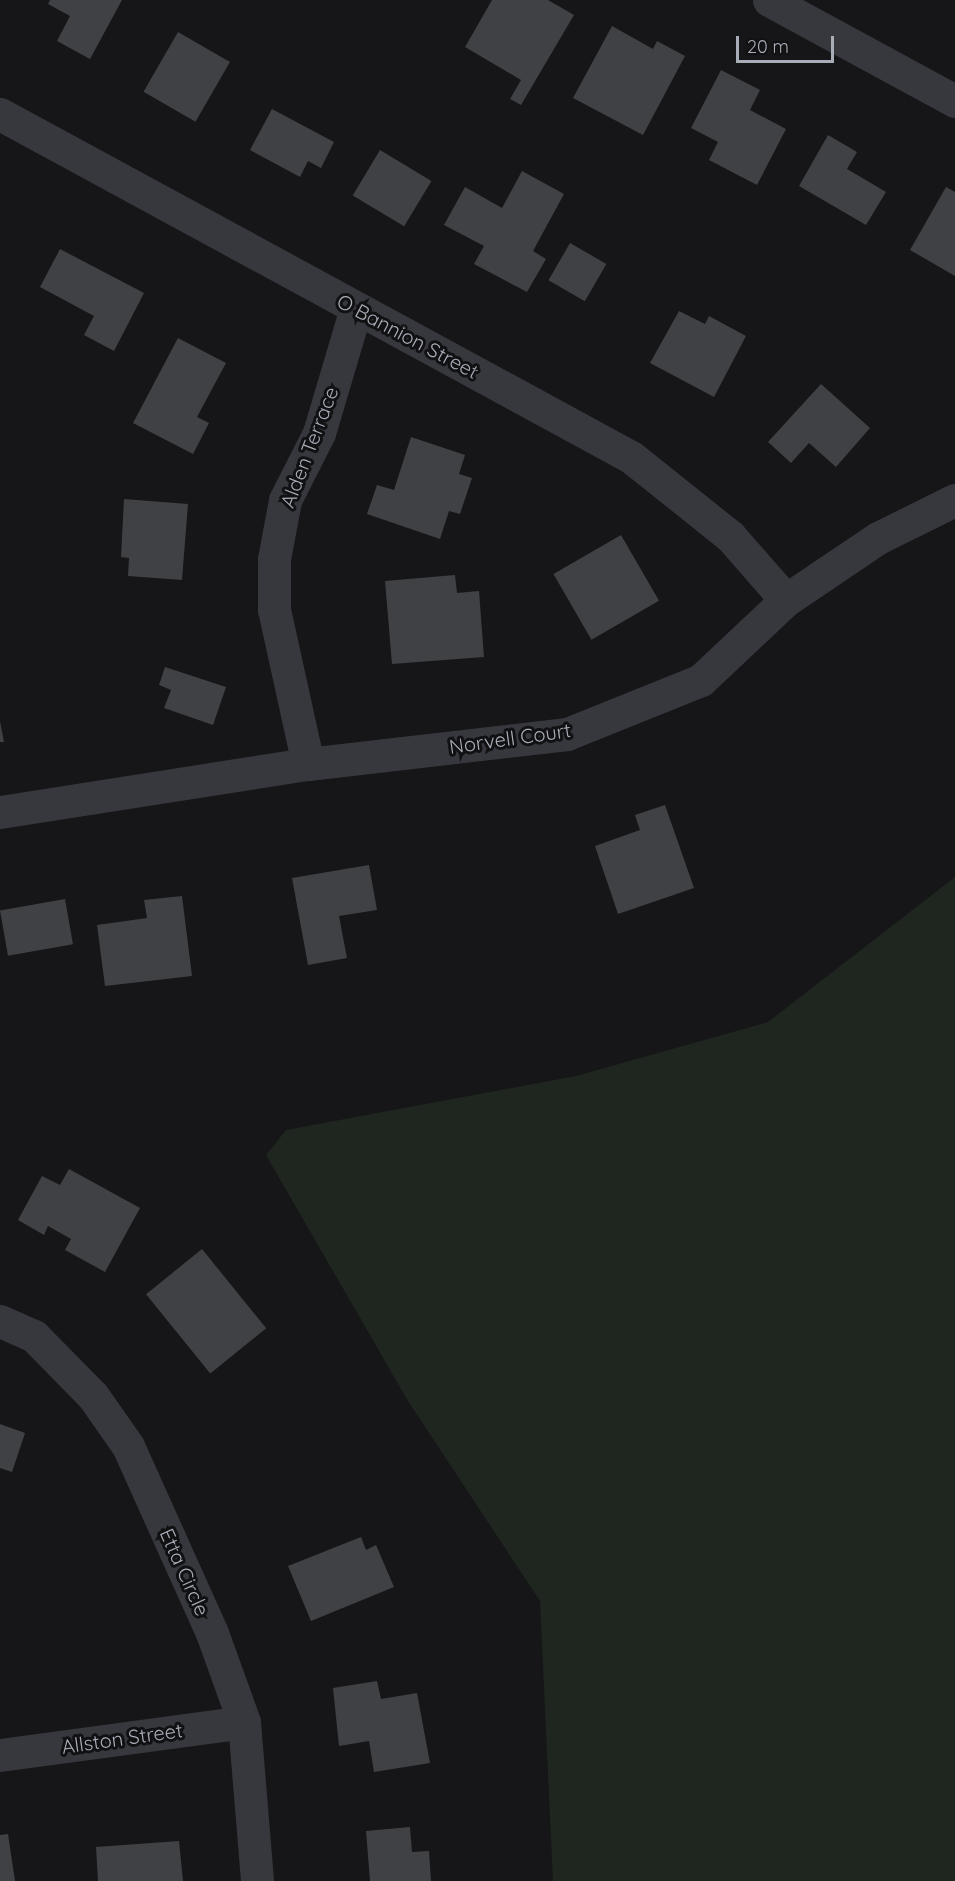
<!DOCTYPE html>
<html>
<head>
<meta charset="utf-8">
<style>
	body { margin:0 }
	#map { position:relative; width:955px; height:1881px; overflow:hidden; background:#161618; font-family:Quicksand,sans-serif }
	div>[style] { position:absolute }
	.green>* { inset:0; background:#1e261f }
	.building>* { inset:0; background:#404145; transform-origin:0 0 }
	.minor>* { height:33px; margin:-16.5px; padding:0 16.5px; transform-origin:16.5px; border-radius:16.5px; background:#37383d }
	span { translate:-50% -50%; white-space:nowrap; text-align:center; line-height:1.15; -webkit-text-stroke:6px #111113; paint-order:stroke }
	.street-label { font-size:20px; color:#a8adb8 }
	.scale { position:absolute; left:736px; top:36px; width:98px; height:27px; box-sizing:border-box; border:3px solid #a8adb8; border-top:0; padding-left:8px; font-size:18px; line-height:21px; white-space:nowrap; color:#a8adb8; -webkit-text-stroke:4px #111113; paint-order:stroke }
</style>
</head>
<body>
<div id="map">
	<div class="green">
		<i style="clip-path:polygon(955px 877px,955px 1881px,553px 1881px,540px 1601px,408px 1401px,266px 1155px,286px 1130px,576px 1076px,768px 1022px)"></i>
	</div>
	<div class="building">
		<i style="clip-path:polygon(50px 0,122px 0,90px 59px,57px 41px,70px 16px,48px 4px)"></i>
		<i style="clip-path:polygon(492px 0,548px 0,574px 15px,521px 105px,510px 99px,521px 80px,465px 47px)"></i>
		<i style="clip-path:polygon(612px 26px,653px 49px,657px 41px,685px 56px,643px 135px,573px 98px)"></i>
		<i style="left:178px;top:32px;width:60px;height:69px;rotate:30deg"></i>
		<i style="clip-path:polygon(721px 70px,760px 90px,750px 110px,786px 129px,757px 185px,709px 160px,718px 142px,691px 128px)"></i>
		<i style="clip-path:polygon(272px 109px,334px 142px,321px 168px,308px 161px,300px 177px,250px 150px)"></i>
		<i style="clip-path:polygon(828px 135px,857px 152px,847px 169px,886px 192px,866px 225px,799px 186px)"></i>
		<i style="left:380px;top:150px;width:60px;height:53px;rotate:31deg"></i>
		<i style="clip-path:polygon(522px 171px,564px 194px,533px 251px,546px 259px,527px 292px,474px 264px,484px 246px,444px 225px,465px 187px,502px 208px)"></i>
		<i style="clip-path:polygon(946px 187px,955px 192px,955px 276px,910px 250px)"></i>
		<i style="left:570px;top:243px;width:42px;height:43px;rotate:30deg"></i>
		<i style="clip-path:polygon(60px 249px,144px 293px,114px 351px,84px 335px,94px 316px,40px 287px)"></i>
		<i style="clip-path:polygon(679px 311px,705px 324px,709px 316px,746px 336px,714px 397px,650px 363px)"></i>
		<i style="clip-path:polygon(178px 338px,226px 363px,197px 417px,209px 423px,193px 454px,133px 423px)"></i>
		<i style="clip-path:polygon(821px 384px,870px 428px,836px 467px,809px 443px,791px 463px,768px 442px)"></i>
		<i style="clip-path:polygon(411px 437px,465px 455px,459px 474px,472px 478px,460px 514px,449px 511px,440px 539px,367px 514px,377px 485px,394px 490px)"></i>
		<i style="clip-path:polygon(124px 499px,188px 504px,182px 580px,128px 576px,129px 558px,121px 557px)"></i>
		<i style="left:621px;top:535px;width:76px;height:78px;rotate:60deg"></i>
		<i style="clip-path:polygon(455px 575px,457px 593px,479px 591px,484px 657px,392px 664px,385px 581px)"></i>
		<i style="clip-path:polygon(165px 667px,226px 687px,213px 725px,164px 708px,171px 690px,159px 685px)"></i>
		<i style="clip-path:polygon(0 721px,4px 742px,0 742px)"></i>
		<i style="clip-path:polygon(665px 805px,694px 888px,618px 914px,595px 846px,640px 830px,635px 815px)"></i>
		<i style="clip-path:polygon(369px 865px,377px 910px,339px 916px,347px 958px,308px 965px,292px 878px)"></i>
		<i style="clip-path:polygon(182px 896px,192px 976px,105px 986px,97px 925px,147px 918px,144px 900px)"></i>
		<i style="left:65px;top:899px;width:46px;height:66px;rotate:80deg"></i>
		<i style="clip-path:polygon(69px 1169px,140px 1208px,105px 1272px,65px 1250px,71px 1239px,48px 1226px,44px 1235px,18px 1220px,42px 1176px,60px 1185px)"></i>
		<i style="left:202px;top:1249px;width:102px;height:72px;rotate:51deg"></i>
		<i style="clip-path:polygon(0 1424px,25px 1433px,12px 1472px,0 1468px)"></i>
		<i style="clip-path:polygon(361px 1537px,366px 1550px,376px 1545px,394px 1587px,311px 1621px,288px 1566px)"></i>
		<i style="clip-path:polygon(377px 1681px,381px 1699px,417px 1693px,430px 1763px,374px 1772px,369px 1741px,339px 1746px,333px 1688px)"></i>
		<i style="clip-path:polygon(410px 1827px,412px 1852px,429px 1851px,431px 1881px,370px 1881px,366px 1831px)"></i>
		<i style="clip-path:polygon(8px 1834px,15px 1881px,0 1881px,0 1835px)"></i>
		<i style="clip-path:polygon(179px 1841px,183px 1881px,98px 1881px,96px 1847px)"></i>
	</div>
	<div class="minor">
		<i style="left:769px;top:0;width:212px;rotate:28.5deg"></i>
		<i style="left:0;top:114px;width:718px;rotate:28.53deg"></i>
		<i style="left:631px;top:457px;width:127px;rotate:38.6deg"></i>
		<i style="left:730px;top:536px;width:85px;rotate:48.8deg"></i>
		<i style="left:308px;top:764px;width:158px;rotate:-102.4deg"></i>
		<i style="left:274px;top:610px;width:51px;rotate:-90deg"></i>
		<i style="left:274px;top:559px;width:60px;rotate:-79.4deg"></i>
		<i style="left:285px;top:500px;width:75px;rotate:-63.1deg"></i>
		<i style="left:319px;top:433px;width:130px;rotate:-73.5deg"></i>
		<i style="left:0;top:812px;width:312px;rotate:-8.9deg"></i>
		<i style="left:308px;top:764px;width:261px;rotate:-6.6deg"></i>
		<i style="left:567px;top:734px;width:144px;rotate:-21.9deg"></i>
		<i style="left:701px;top:680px;width:117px;rotate:-43.3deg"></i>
		<i style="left:786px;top:600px;width:111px;rotate:-34deg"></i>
		<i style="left:878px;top:538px;width:86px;rotate:-26.3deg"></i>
		<i style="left:0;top:1321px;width:37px;rotate:24deg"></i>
		<i style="left:34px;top:1336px;width:84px;rotate:45.5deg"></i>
		<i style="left:93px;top:1396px;width:61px;rotate:55deg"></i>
		<i style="left:128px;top:1446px;width:205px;rotate:65.8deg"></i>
		<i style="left:212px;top:1633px;width:95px;rotate:70.2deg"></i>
		<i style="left:244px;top:1722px;width:160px;rotate:85.3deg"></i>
		<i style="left:0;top:1755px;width:246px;rotate:-7.7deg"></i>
	</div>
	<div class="street-label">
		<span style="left:408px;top:336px;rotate:28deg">O Bannion Street</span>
		<span style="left:309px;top:447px;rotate:-69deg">Alden Terrace</span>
		<span style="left:510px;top:738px;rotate:-8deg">Norvell Court</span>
		<span style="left:185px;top:1572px;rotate:66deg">Etta Circle</span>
		<span style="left:122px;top:1738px;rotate:-8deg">Allston Street</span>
	</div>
	<div class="scale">20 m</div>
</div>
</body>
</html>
